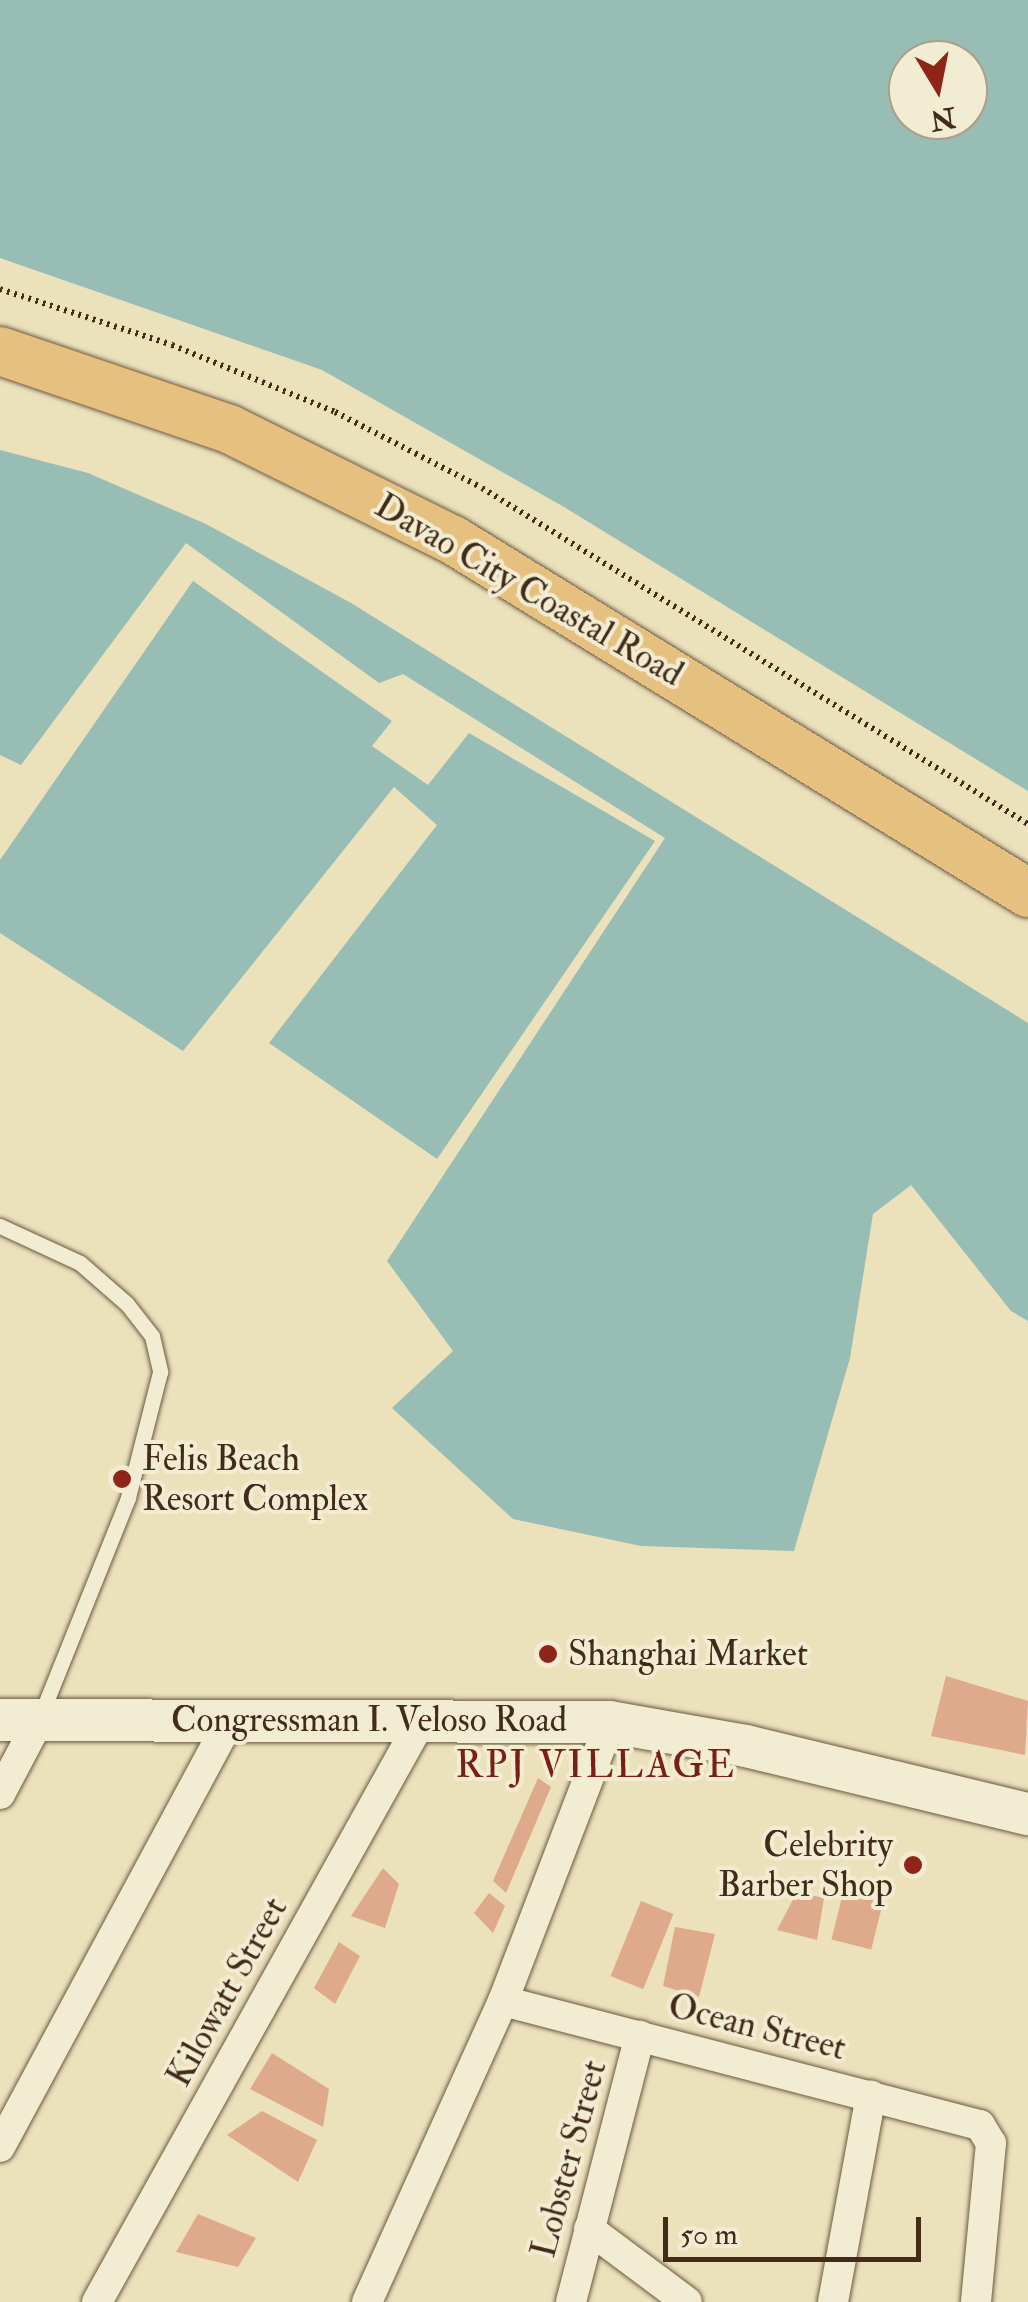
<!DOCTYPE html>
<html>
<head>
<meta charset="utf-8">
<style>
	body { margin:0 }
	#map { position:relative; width:1028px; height:2302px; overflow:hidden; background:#ebe1bb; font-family:"IM FELL Double Pica",serif }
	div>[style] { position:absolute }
	.water>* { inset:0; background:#98bdb4 }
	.building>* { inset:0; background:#deaa8b; transform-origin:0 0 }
	.path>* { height:6px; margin-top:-3px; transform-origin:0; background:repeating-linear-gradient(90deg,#422c19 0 2.5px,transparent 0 7.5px) }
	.roads { filter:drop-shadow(0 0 2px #6c5942) drop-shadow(0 0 2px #6c5942) }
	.service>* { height:15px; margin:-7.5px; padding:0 7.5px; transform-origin:7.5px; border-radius:7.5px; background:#f2ecd3 }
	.minor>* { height:30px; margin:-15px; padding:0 15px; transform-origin:15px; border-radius:15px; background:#f2ecd3 }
	.secondary>* { height:42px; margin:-21px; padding:0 21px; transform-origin:21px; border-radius:21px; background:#f2ecd3 }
	.primary>* { height:48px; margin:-24px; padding:0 24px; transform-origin:24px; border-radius:24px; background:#e6c07e }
	.dots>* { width:28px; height:28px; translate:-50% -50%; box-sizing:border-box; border:5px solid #f2ecd3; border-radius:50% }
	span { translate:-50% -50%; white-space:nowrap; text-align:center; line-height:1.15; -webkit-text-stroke:8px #f2ecd3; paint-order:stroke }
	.street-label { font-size:35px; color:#422c19 }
	.poi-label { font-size:35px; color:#422c19 }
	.left { translate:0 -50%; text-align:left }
	.right { translate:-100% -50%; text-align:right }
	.neighbourhood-label { font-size:38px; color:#7a1f14; letter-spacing:2.5px }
	.north { position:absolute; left:888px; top:40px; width:100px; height:100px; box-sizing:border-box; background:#f2ecd3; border:2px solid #ac9f89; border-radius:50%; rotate:170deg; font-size:28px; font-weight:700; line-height:40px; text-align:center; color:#422c19 }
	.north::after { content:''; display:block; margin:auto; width:35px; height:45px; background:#8f2418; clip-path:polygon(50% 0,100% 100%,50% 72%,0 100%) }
	.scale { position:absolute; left:663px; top:2217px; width:258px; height:45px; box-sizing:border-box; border:5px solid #422c19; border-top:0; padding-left:12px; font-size:30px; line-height:35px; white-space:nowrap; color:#422c19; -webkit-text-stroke:8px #f2ecd3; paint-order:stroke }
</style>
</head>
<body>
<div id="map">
	<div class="water">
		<i style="clip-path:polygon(evenodd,0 0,1028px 0,1028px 791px,564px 507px,322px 370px,0 258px,0 0,968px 60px,968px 120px,908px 120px,908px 60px,968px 60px)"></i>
		<i style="clip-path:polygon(0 450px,88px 473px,206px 524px,351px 603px,1028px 1023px,1028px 1321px,1011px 1311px,911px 1185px,873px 1214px,850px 1358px,794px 1551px,641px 1546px,513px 1519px,392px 1408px,453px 1351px,387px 1261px,665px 838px,403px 674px,379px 683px,186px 543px,21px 765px,0 755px)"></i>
		<i style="clip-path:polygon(193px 581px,392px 721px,372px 746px,428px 785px,469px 733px,655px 841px,437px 1159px,269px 1043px,437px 825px,394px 787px,183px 1051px,0 933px,0 860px)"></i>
	</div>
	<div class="building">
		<i style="clip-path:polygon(946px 1676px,1028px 1701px,1025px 1755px,931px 1736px)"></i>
		<i style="clip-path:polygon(538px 1778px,551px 1787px,506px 1893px,493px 1881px)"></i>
		<i style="clip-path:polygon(383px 1868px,399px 1884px,385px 1928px,351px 1916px)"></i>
		<i style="clip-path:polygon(797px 1892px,824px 1898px,817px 1940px,777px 1930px)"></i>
		<i style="clip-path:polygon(489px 1893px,505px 1906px,493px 1933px,474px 1913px)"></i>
		<i style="left:843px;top:1893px;width:41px;height:48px;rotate:14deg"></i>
		<i style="left:641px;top:1901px;width:35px;height:81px;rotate:22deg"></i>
		<i style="clip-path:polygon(675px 1927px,715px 1934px,699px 1997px,663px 1986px)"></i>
		<i style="clip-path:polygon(339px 1942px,360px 1956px,335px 2004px,314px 1988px)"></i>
		<i style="clip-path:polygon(272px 2053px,329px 2089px,323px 2127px,250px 2089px)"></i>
		<i style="clip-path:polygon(262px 2111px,317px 2140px,298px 2182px,227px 2135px)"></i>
		<i style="clip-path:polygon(198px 2214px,256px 2238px,238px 2267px,176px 2252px)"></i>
	</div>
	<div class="path">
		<i style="left:0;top:289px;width:181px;rotate:18deg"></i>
		<i style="left:172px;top:345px;width:176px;rotate:22.3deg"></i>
		<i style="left:335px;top:412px;width:165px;rotate:27.3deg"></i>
		<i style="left:482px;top:488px;width:641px;rotate:31.61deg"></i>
	</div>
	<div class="roads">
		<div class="service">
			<i style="left:0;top:1226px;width:88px;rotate:24.8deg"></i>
			<i style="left:80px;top:1263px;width:62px;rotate:41.1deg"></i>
			<i style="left:127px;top:1304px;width:41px;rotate:52deg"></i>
			<i style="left:152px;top:1336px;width:37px;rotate:77deg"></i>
			<i style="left:160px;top:1372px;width:130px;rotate:104.3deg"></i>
			<i style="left:128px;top:1498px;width:233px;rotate:111.9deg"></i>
		</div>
		<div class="minor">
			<i style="left:0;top:1794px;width:84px;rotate:-62.2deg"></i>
			<i style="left:503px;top:2001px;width:493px;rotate:14.6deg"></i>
			<i style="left:980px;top:2125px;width:21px;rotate:59deg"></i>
			<i style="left:991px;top:2143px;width:160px;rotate:95.4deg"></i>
			<i style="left:0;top:2147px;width:486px;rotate:-61.7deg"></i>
			<i style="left:589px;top:2229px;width:122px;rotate:36.7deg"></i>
			<i style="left:97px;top:2302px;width:667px;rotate:-60.86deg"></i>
			<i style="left:367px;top:2302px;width:330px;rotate:-65.7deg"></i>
			<i style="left:503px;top:2001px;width:299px;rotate:-69deg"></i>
			<i style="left:571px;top:2302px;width:275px;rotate:-75.5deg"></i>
			<i style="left:833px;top:2302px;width:210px;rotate:-79.6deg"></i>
		</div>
		<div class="secondary">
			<i style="left:0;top:1720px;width:610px;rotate:0.19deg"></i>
			<i style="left:610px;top:1722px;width:138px;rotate:10deg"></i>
			<i style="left:746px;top:1746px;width:290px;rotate:13.6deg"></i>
		</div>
		<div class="primary">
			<i style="left:0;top:351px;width:242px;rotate:18.8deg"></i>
			<i style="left:229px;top:429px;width:250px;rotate:26.4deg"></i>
			<i style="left:453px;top:540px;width:675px;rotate:31.55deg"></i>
		</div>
	</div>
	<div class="dots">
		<i style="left:122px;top:1479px;background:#8f2418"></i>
		<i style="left:548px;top:1654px;background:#8f2418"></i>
		<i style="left:913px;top:1865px;background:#8f2418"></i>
	</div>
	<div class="street-label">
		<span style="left:529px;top:590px;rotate:30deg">Davao City Coastal Road</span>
		<span style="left:369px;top:1720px">Congressman I. Veloso Road</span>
		<span style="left:227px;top:1992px;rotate:-61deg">Kilowatt Street</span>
		<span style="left:757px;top:2027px;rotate:14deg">Ocean Street</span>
		<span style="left:569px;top:2159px;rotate:-75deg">Lobster Street</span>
	</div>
	<div class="poi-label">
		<span class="left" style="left:142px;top:1479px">Felis Beach<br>Resort Complex</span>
		<span class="left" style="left:568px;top:1654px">Shanghai Market</span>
		<span class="right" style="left:893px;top:1865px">Celebrity<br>Barber Shop</span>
	</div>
	<div class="neighbourhood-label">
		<span style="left:596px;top:1766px">RPJ VILLAGE</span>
	</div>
	<div class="north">N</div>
	<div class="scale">50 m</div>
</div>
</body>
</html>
